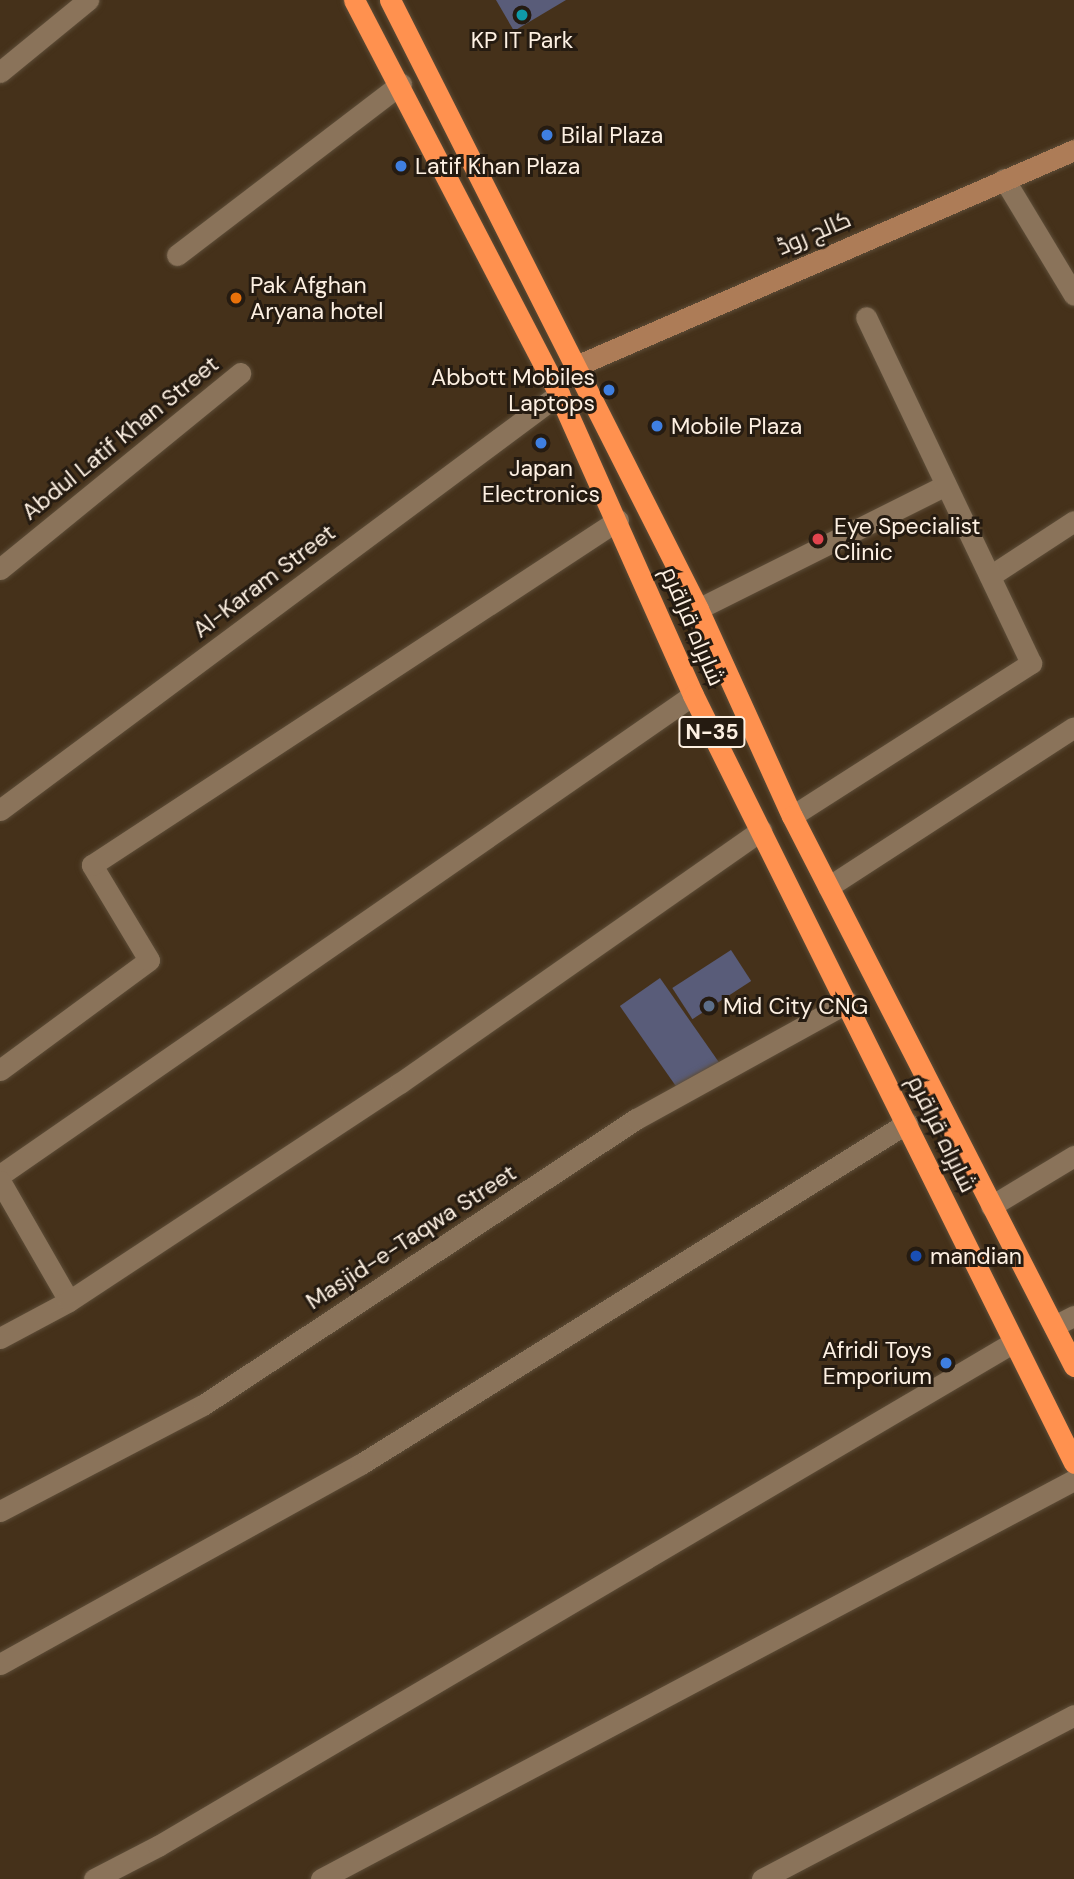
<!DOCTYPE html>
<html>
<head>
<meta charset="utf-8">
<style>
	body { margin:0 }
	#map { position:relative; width:1074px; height:1879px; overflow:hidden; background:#45311a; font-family:"DM Sans",Cairo,sans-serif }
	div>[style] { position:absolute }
	.building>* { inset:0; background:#595c79; transform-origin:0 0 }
	.roads { filter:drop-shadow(0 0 2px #5d4d38) drop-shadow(0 0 2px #5d4d38) }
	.street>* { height:21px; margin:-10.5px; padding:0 10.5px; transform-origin:10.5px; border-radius:10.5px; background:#8a735a }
	.secondary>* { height:21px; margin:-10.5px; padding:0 10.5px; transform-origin:10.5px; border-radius:10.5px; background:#ad7c57 }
	.highway>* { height:21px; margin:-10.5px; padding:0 10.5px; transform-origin:10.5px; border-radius:10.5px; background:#ff914f }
	.dots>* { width:19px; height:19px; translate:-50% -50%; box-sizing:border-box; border:4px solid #251b11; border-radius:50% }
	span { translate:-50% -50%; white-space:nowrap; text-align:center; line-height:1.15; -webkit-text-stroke:6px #251b11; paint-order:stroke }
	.shield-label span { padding:2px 5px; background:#251b11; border:2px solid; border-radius:5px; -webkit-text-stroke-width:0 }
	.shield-label { font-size:21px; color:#fdf0e2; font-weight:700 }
	.poi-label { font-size:23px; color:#fdf0e2 }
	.left { translate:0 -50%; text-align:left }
	.right { translate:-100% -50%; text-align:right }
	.street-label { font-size:23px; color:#fdf0e2 }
</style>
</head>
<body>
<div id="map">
	<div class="building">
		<i style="clip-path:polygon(496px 0,566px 0,514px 31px)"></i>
		<i style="left:731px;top:950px;width:37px;height:70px;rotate:57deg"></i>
		<i style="left:660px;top:978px;width:107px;height:49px;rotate:55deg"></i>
	</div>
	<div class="roads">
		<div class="street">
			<i style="left:0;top:72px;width:114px;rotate:-39.3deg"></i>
			<i style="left:1004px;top:179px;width:135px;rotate:58.9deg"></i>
			<i style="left:177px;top:255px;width:282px;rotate:-37.4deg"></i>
			<i style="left:0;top:569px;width:310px;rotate:-39.2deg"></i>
			<i style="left:990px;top:576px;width:100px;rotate:-33.2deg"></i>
			<i style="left:698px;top:609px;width:277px;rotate:-26.6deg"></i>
			<i style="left:0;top:810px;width:697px;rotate:-36.66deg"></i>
			<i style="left:792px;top:816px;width:284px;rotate:-32.6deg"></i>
			<i style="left:1031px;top:663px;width:383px;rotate:-115.5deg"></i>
			<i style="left:828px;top:887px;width:293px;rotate:-33deg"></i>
			<i style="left:0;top:1070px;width:185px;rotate:-36.4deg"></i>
			<i style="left:149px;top:960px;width:111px;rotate:-121deg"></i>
			<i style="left:92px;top:865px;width:629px;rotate:-33.26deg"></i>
			<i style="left:0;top:1175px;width:843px;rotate:-34.71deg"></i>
			<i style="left:0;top:1181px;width:138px;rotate:60.1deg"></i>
			<i style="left:991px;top:1206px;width:97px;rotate:-31.1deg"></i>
			<i style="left:1054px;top:1326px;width:22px;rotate:-27deg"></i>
			<i style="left:0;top:1338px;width:78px;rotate:-28.2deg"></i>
			<i style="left:69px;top:1301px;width:396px;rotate:-33.4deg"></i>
			<i style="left:400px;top:1083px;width:441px;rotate:-35deg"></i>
			<i style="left:0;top:1511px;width:229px;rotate:-27.6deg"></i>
			<i style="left:203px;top:1405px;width:519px;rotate:-33.45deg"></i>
			<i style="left:636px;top:1119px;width:242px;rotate:-28.9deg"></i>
			<i style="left:0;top:1664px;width:413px;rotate:-29deg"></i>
			<i style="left:361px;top:1464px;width:644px;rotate:-31.99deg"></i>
			<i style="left:94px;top:1879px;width:72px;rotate:-27.3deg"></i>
			<i style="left:158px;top:1846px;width:993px;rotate:-30.49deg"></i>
			<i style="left:321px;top:1879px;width:852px;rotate:-27.92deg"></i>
			<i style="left:762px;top:1879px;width:352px;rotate:-27.7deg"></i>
		</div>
		<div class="secondary">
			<i style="left:576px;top:366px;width:543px;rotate:-23.45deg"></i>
		</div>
		<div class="highway">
			<i style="left:354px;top:0;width:444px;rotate:62.5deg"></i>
			<i style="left:559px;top:394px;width:329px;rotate:66deg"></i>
			<i style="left:693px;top:695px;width:857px;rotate:63.61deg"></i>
			<i style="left:390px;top:0;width:682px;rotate:63.17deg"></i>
			<i style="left:698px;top:609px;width:227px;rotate:65.6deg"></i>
			<i style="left:792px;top:816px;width:618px;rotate:62.85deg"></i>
		</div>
	</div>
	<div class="dots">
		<i style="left:522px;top:15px;background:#0f9aa8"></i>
		<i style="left:547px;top:135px;background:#3f7fe0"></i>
		<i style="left:401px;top:166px;background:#3f7fe0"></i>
		<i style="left:236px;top:298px;background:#e8710a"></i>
		<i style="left:609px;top:390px;background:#3f7fe0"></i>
		<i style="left:657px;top:426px;background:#3f7fe0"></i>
		<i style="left:541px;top:443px;background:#3f7fe0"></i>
		<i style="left:818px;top:539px;background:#e0444e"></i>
		<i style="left:709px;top:1006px;background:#5c6f8a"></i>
		<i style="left:916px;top:1256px;background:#1a4fb4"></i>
		<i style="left:946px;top:1363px;background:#3f7fe0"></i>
	</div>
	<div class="shield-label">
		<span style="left:712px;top:732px">N-35</span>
	</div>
	<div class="poi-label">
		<span style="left:522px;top:40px">KP IT Park</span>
		<span class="left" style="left:561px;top:135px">Bilal Plaza</span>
		<span class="left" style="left:415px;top:166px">Latif Khan Plaza</span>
		<span class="left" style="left:250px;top:298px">Pak Afghan<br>Aryana hotel</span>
		<span class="right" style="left:595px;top:390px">Abbott Mobiles<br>Laptops</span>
		<span class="left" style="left:671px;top:426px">Mobile Plaza</span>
		<span style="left:541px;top:481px">Japan<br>Electronics</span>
		<span class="left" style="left:834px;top:539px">Eye Specialist<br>Clinic</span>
		<span class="left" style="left:723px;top:1006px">Mid City CNG</span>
		<span class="left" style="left:930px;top:1256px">mandian</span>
		<span class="right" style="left:932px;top:1363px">Afridi Toys<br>Emporium</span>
	</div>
	<div class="street-label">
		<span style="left:814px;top:233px;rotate:-23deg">کالج روڈ</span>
		<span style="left:120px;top:438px;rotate:-39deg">Abdul Latif Khan Street</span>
		<span style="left:264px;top:581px;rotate:-37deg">Al-Karam Street</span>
		<span style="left:693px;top:626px;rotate:67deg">شاہراہ قراقرم</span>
		<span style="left:942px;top:1134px;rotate:64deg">شاہراہ قراقرم</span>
		<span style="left:411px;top:1237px;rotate:-33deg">Masjid-e-Taqwa Street</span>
	</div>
</div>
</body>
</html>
